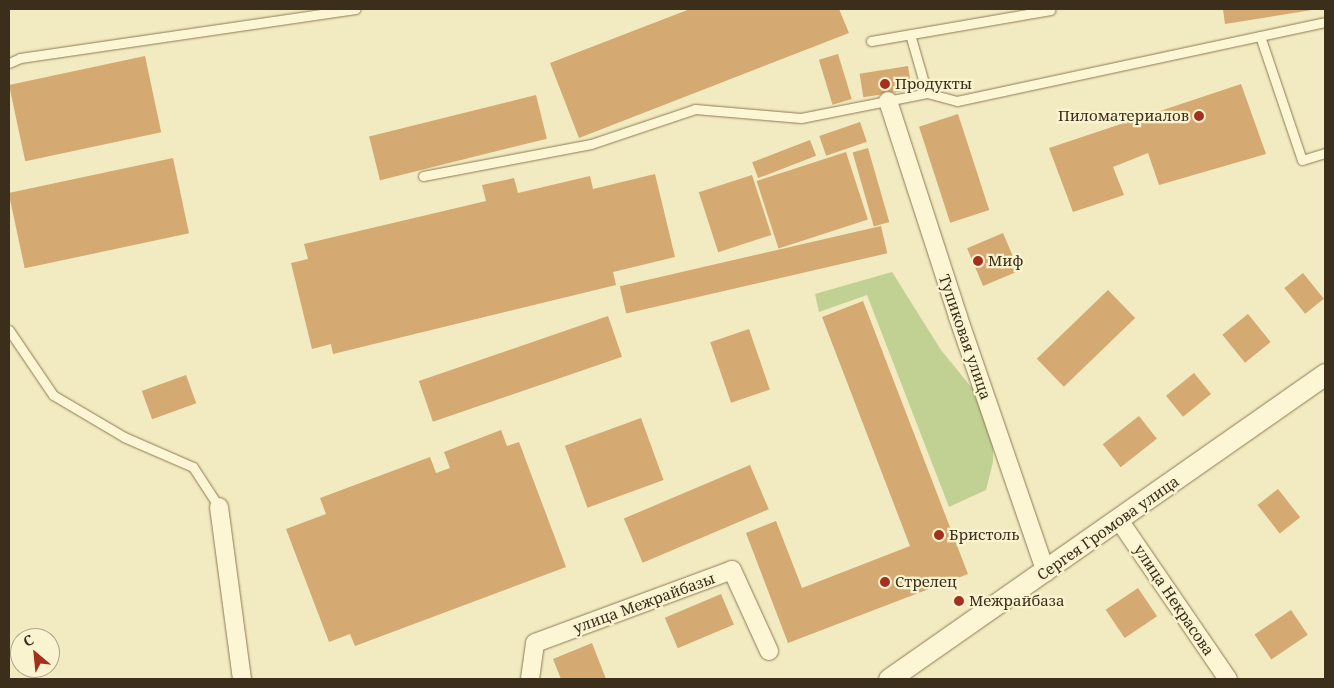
<!DOCTYPE html>
<html>
<head>
<meta charset="utf-8">
<style>
	body { margin:0 }
	#map { position:relative; width:1334px; height:688px; overflow:hidden; background:#f2eac0; font-family:"Noto Serif",serif }
	div>[style] { position:absolute }
	.green>* { inset:0; background:#c1d193 }
	.building>* { inset:0; background:#d4a972; transform-origin:0 0 }
	.roads { filter:drop-shadow(0 0 1px #8d7b56) drop-shadow(0 0 1px #8d7b56) }
	.service>* { height:9px; margin:-4.5px; padding:0 4.5px; transform-origin:4.5px; border-radius:4.5px; background:#fcf6d4 }
	.minor>* { height:18px; margin:-9px; padding:0 9px; transform-origin:9px; border-radius:9px; background:#fcf6d4 }
	.tertiary>* { height:21px; margin:-10.5px; padding:0 10.5px; transform-origin:10.5px; border-radius:10.5px; background:#fcf6d4 }
	.dots>* { width:14px; height:14px; translate:-50% -50%; box-sizing:border-box; border:2px solid #f9f3d0; border-radius:50% }
	span { translate:-50% -50%; white-space:nowrap; text-align:center; line-height:1.15; -webkit-text-stroke:4.5px #f9f3d0; paint-order:stroke }
	.poi-label { font-size:15px; color:#3b2f1c }
	.left { translate:0 -50%; text-align:left }
	.right { translate:-100% -50%; text-align:right }
	.street-label { font-size:15px; color:#3b2f1c }
	.frame { position:absolute; inset:0; border:10px solid #3b2f1c; pointer-events:none }
	.north { position:absolute; left:10px; top:628px; width:50px; height:50px; box-sizing:border-box; background:#f9f3d0; border:1px solid #ada588; border-radius:50%; rotate:332deg; font-size:14px; font-weight:700; line-height:20px; text-align:center; color:#3b2f1c }
	.north::after { content:''; display:block; margin:auto; width:18px; height:22px; background:#a23120; clip-path:polygon(50% 0,100% 100%,50% 72%,0 100%) }
</style>
</head>
<body>
<div id="map">
	<div class="green">
		<i style="clip-path:polygon(892px 272px,941px 350px,976px 393px,993px 436px,993px 462px,986px 490px,949px 507px,867px 295px,819px 312px,815px 294px)"></i>
	</div>
	<div class="building">
		<i style="clip-path:polygon(690px 9px,839px 9px,849px 33px,579px 138px,550px 63px)"></i>
		<i style="clip-path:polygon(1223px 9px,1312px 9px,1312px 10px,1225px 24px)"></i>
		<i style="left:838px;top:54px;width:47px;height:20px;rotate:73deg"></i>
		<i style="left:145px;top:56px;width:78px;height:139px;rotate:78deg"></i>
		<i style="left:908px;top:66px;width:24px;height:49px;rotate:81deg"></i>
		<i style="clip-path:polygon(1241px 84px,1266px 154px,1159px 185px,1148px 153px,1113px 167px,1124px 195px,1073px 212px,1049px 148px)"></i>
		<i style="left:536px;top:95px;width:45px;height:172px;rotate:76deg"></i>
		<i style="left:958px;top:114px;width:101px;height:41px;rotate:72deg"></i>
		<i style="left:860px;top:122px;width:21px;height:43px;rotate:71deg"></i>
		<i style="left:810px;top:140px;width:17px;height:62px;rotate:69deg"></i>
		<i style="left:868px;top:148px;width:77px;height:16px;rotate:74deg"></i>
		<i style="left:846px;top:152px;width:71px;height:94px;rotate:72deg"></i>
		<i style="left:173px;top:158px;width:77px;height:168px;rotate:78deg"></i>
		<i style="clip-path:polygon(655px 174px,675px 257px,613px 272px,616px 285px,333px 354px,331px 344px,312px 349px,291px 263px,308px 259px,304px 244px,486px 201px,482px 185px,514px 178px,518px 193px,590px 176px,593px 189px)"></i>
		<i style="left:752px;top:175px;width:63px;height:56px;rotate:72deg"></i>
		<i style="left:881px;top:226px;width:28px;height:268px;rotate:77deg"></i>
		<i style="left:1003px;top:233px;width:41px;height:39px;rotate:67deg"></i>
		<i style="left:1303px;top:273px;width:33px;height:24px;rotate:51deg"></i>
		<i style="left:1108px;top:290px;width:39px;height:99px;rotate:46deg"></i>
		<i style="clip-path:polygon(863px 301px,968px 574px,788px 643px,746px 533px,776px 521px,802px 588px,910px 546px,822px 317px)"></i>
		<i style="left:1248px;top:314px;width:36px;height:33px;rotate:51deg"></i>
		<i style="left:608px;top:316px;width:43px;height:200px;rotate:71deg"></i>
		<i style="left:749px;top:329px;width:64px;height:41px;rotate:71deg"></i>
		<i style="left:1194px;top:373px;width:27px;height:36px;rotate:51deg"></i>
		<i style="left:186px;top:375px;width:30px;height:47px;rotate:70deg"></i>
		<i style="left:1139px;top:416px;width:29px;height:46px;rotate:52deg"></i>
		<i style="left:641px;top:418px;width:66px;height:81px;rotate:70deg"></i>
		<i style="clip-path:polygon(501px 430px,507px 446px,519px 442px,566px 567px,355px 646px,350px 634px,329px 642px,286px 529px,326px 514px,320px 498px,430px 457px,436px 473px,450px 468px,444px 452px)"></i>
		<i style="left:750px;top:465px;width:48px;height:137px;rotate:67deg"></i>
		<i style="left:1278px;top:489px;width:36px;height:26px;rotate:52deg"></i>
		<i style="left:1138px;top:588px;width:34px;height:39px;rotate:56deg"></i>
		<i style="left:721px;top:594px;width:33px;height:61px;rotate:67deg"></i>
		<i style="left:1291px;top:610px;width:30px;height:44px;rotate:56deg"></i>
		<i style="clip-path:polygon(592px 643px,606px 679px,561px 679px,553px 659px)"></i>
	</div>
	<div class="roads">
		<div class="service">
			<i style="left:1260px;top:36px;width:131px;rotate:71.3deg"></i>
			<i style="left:1302px;top:160px;width:24px;rotate:-17deg"></i>
			<i style="left:871px;top:41px;width:182px;rotate:-9.8deg"></i>
			<i style="left:9px;top:63px;width:12px;rotate:-24deg"></i>
			<i style="left:20px;top:58px;width:339px;rotate:-8.3deg"></i>
			<i style="left:927px;top:93px;width:31px;rotate:15deg"></i>
			<i style="left:957px;top:101px;width:376px;rotate:-12.1deg"></i>
			<i style="left:423px;top:176px;width:171px;rotate:-10.8deg"></i>
			<i style="left:591px;top:144px;width:110px;rotate:-18.6deg"></i>
			<i style="left:695px;top:109px;width:106px;rotate:4.9deg"></i>
			<i style="left:801px;top:118px;width:128px;rotate:-11.2deg"></i>
			<i style="left:927px;top:93px;width:61px;rotate:-106.1deg"></i>
			<i style="left:9px;top:330px;width:78px;rotate:55.9deg"></i>
			<i style="left:53px;top:395px;width:82px;rotate:30.6deg"></i>
			<i style="left:124px;top:437px;width:75px;rotate:23.5deg"></i>
			<i style="left:193px;top:467px;width:48px;rotate:57deg"></i>
		</div>
		<div class="minor">
			<i style="left:888px;top:101px;width:227px;rotate:72deg"></i>
			<i style="left:958px;top:317px;width:270px;rotate:71deg"></i>
			<i style="left:219px;top:507px;width:174px;rotate:82.4deg"></i>
			<i style="left:1119px;top:520px;width:193px;rotate:55.6deg"></i>
			<i style="left:530px;top:679px;width:36px;rotate:-82deg"></i>
			<i style="left:535px;top:643px;width:210px;rotate:-20.3deg"></i>
			<i style="left:732px;top:570px;width:89px;rotate:65.4deg"></i>
		</div>
		<div class="tertiary">
			<i style="left:889px;top:679px;width:532px;rotate:-34.97deg"></i>
		</div>
	</div>
	<div class="dots">
		<i style="left:885px;top:84px;background:#a23120"></i>
		<i style="left:1199px;top:116px;background:#a23120"></i>
		<i style="left:978px;top:261px;background:#a23120"></i>
		<i style="left:939px;top:535px;background:#a23120"></i>
		<i style="left:885px;top:582px;background:#a23120"></i>
		<i style="left:959px;top:601px;background:#a23120"></i>
	</div>
	<div class="poi-label">
		<span class="left" style="left:895px;top:84px">Продукты</span>
		<span class="right" style="left:1189px;top:116px">Пиломатериалов</span>
		<span class="left" style="left:988px;top:261px">Миф</span>
		<span class="left" style="left:949px;top:535px">Бристоль</span>
		<span class="left" style="left:895px;top:582px">Стрелец</span>
		<span class="left" style="left:969px;top:601px">Межрайбаза</span>
	</div>
	<div class="street-label">
		<span style="left:965px;top:337px;rotate:71deg">Тупиковая улица</span>
		<span style="left:1108px;top:528px;rotate:-35deg">Сергея Громова улица</span>
		<span style="left:1174px;top:600px;rotate:56deg">улица Некрасова</span>
		<span style="left:644px;top:603px;rotate:-20deg">улица Межрайбазы</span>
	</div>
	<div class="frame"></div>
	<div class="north">С</div>
</div>
</body>
</html>
